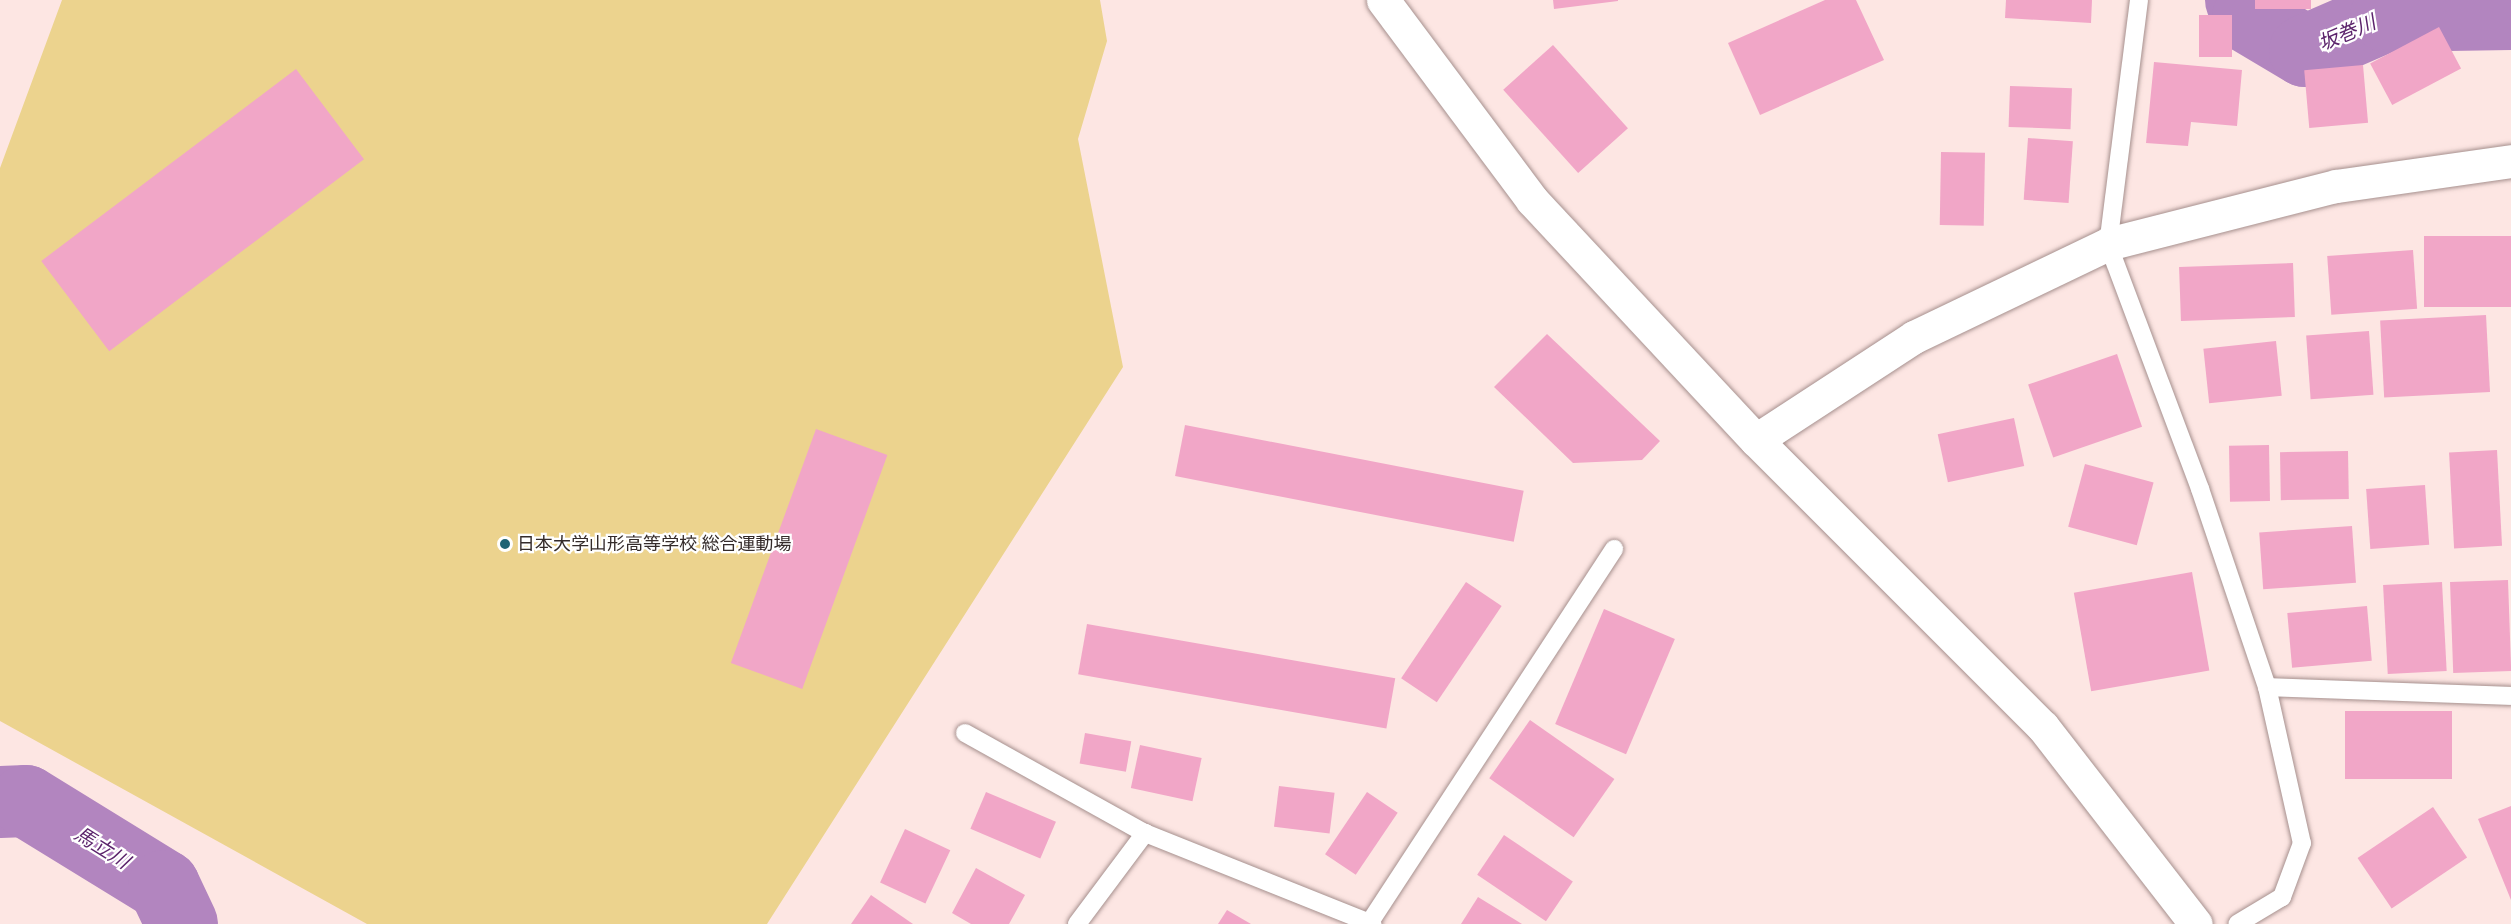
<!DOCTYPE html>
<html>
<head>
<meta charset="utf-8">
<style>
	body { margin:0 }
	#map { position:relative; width:2511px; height:924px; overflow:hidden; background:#fde6e3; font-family:"Space Grotesk","Noto Sans JP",sans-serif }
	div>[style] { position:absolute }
	.green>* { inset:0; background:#ecd38e }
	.river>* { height:72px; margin:-36px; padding:0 36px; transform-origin:36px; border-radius:36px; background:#b285bf }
	.building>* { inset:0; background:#f1a6c7; transform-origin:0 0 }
	.roads { filter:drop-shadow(0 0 2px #a6908e) drop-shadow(0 0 2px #a6908e) }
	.lane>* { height:18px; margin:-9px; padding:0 9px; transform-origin:9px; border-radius:9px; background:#fff }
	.secondary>* { height:33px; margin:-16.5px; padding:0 16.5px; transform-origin:16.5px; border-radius:16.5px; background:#fff }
	.dots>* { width:16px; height:16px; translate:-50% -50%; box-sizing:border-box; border:3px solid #fff; border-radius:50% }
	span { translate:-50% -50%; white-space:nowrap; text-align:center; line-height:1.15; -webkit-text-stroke:4.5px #fff; paint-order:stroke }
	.poi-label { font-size:18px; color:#342b2a }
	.left { translate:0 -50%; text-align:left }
	.water-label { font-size:20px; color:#5c246c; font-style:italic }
</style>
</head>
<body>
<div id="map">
	<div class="green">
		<i style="clip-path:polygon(62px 0,1100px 0,1107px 41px,1078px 139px,1123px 367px,767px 924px,367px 924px,0 721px,0 168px)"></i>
	</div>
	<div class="river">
		<i style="left:2241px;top:0;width:18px;rotate:68deg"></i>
		<i style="left:2248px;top:17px;width:66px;rotate:30.8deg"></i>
		<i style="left:2305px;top:51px;width:88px;rotate:-23.4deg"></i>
		<i style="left:2386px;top:16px;width:125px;rotate:-0.9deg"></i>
		<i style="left:0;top:802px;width:26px;rotate:-2deg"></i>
		<i style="left:26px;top:801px;width:162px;rotate:31.6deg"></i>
		<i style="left:164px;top:886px;width:42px;rotate:64.7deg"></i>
	</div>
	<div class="building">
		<i style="clip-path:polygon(1553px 0,1618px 0,1618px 1px,1554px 9px)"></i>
		<i style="clip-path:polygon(1825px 0,1856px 0,1884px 60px,1760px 115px,1728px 43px)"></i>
		<i style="clip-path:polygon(2006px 0,2092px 0,2091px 23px,2005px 18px)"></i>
		<i style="left:2255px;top:0;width:56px;height:9px"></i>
		<i style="left:2199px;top:15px;width:33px;height:42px"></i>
		<i style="left:2439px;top:27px;width:47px;height:78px;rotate:62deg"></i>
		<i style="left:1553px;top:45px;width:112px;height:67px;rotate:48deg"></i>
		<i style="clip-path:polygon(2154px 62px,2242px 70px,2237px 126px,2191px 122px,2188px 146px,2146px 143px)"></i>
		<i style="left:2363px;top:65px;width:58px;height:59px;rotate:85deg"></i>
		<i style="left:296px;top:69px;width:113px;height:319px;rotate:53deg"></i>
		<i style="left:2010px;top:86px;width:62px;height:41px;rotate:2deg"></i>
		<i style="left:2028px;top:138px;width:45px;height:62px;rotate:4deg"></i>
		<i style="left:1941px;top:152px;width:44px;height:73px;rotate:1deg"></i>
		<i style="left:2511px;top:236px;width:71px;height:87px;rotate:90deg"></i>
		<i style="left:2413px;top:250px;width:59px;height:86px;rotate:86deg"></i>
		<i style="left:2293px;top:263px;width:54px;height:114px;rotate:88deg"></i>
		<i style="left:2486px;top:315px;width:77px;height:106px;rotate:87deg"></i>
		<i style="left:2369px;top:331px;width:64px;height:63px;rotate:86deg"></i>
		<i style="clip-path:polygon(1547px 334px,1660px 441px,1642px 460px,1573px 463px,1494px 387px)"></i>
		<i style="left:2276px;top:341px;width:55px;height:73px;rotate:84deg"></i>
		<i style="left:2117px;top:354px;width:77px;height:94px;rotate:71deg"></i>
		<i style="left:2014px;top:418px;width:49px;height:78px;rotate:78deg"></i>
		<i style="left:1185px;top:425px;width:345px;height:52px;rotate:11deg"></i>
		<i style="left:816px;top:429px;width:76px;height:249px;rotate:20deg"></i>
		<i style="left:2269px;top:445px;width:56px;height:40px;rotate:89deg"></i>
		<i style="left:2497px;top:450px;width:96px;height:48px;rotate:87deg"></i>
		<i style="left:2348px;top:451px;width:48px;height:68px;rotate:89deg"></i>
		<i style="left:2085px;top:464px;width:71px;height:65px;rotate:15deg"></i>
		<i style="left:2425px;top:485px;width:60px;height:59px;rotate:86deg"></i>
		<i style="left:2352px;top:526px;width:57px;height:93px;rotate:86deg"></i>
		<i style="left:2192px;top:572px;width:100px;height:120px;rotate:80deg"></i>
		<i style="left:2508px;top:580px;width:91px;height:58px;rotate:88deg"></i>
		<i style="left:1466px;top:582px;width:43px;height:116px;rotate:34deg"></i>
		<i style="left:2442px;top:582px;width:89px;height:59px;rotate:87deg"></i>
		<i style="left:2367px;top:606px;width:55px;height:80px;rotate:85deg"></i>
		<i style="left:1604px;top:609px;width:77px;height:125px;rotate:23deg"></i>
		<i style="left:1087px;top:624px;width:313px;height:51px;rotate:10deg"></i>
		<i style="left:2452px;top:711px;width:68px;height:107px;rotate:90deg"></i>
		<i style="left:1530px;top:720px;width:103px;height:71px;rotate:35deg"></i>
		<i style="left:1085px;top:733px;width:47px;height:31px;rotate:10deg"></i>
		<i style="left:1140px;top:745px;width:63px;height:44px;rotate:12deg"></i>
		<i style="left:1279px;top:786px;width:56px;height:41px;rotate:7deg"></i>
		<i style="left:986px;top:792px;width:76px;height:40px;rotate:23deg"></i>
		<i style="left:1367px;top:792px;width:37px;height:75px;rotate:34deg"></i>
		<i style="clip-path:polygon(2511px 806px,2511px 900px,2478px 819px)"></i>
		<i style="left:2433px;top:807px;width:61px;height:91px;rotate:56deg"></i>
		<i style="left:905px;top:829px;width:50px;height:59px;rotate:25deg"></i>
		<i style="left:1504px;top:835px;width:83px;height:48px;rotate:34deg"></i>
		<i style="clip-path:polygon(976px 868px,1025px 895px,1009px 924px,971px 924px,952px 913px)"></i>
		<i style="clip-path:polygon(871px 895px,913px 924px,851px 924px)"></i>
		<i style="clip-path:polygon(1478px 897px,1522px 924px,1461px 924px)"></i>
		<i style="clip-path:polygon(1227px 910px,1251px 924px,1218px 924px)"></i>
	</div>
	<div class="roads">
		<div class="lane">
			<i style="left:2139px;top:0;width:246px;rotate:97.2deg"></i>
			<i style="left:2108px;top:244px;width:262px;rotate:69.4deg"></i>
			<i style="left:2200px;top:489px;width:209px;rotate:71.3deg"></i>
			<i style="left:2267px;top:687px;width:160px;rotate:77.4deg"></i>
			<i style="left:2302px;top:843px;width:58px;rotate:110.3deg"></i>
			<i style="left:2282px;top:897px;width:52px;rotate:149deg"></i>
			<i style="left:2267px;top:687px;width:244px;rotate:2.1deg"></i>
			<i style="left:965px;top:733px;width:206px;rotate:29.1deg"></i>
			<i style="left:1145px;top:833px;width:245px;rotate:21.8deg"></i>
			<i style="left:1370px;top:922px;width:446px;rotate:-56.8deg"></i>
			<i style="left:1077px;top:924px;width:114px;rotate:-53.2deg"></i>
		</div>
		<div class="secondary">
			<i style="left:1383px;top:0;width:249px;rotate:53.3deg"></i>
			<i style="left:1532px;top:200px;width:328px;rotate:47deg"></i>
			<i style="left:1756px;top:440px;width:406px;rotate:45deg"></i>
			<i style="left:2043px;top:727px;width:249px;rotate:52.2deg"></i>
			<i style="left:1756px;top:440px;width:189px;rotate:-33.1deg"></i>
			<i style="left:1914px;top:337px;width:215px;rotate:-25.6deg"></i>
			<i style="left:2108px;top:244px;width:235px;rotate:-14.3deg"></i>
			<i style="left:2336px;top:186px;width:177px;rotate:-8.1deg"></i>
		</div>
	</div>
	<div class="dots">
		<i style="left:505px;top:544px;background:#1f6475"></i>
	</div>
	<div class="poi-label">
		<span class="left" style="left:517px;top:544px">日本大学山形高等学校 総合運動場</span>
	</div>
	<div class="water-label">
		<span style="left:2347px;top:33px;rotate:-23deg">坂巻川</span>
		<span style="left:102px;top:848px;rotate:32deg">馬立川</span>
	</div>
</div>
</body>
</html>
